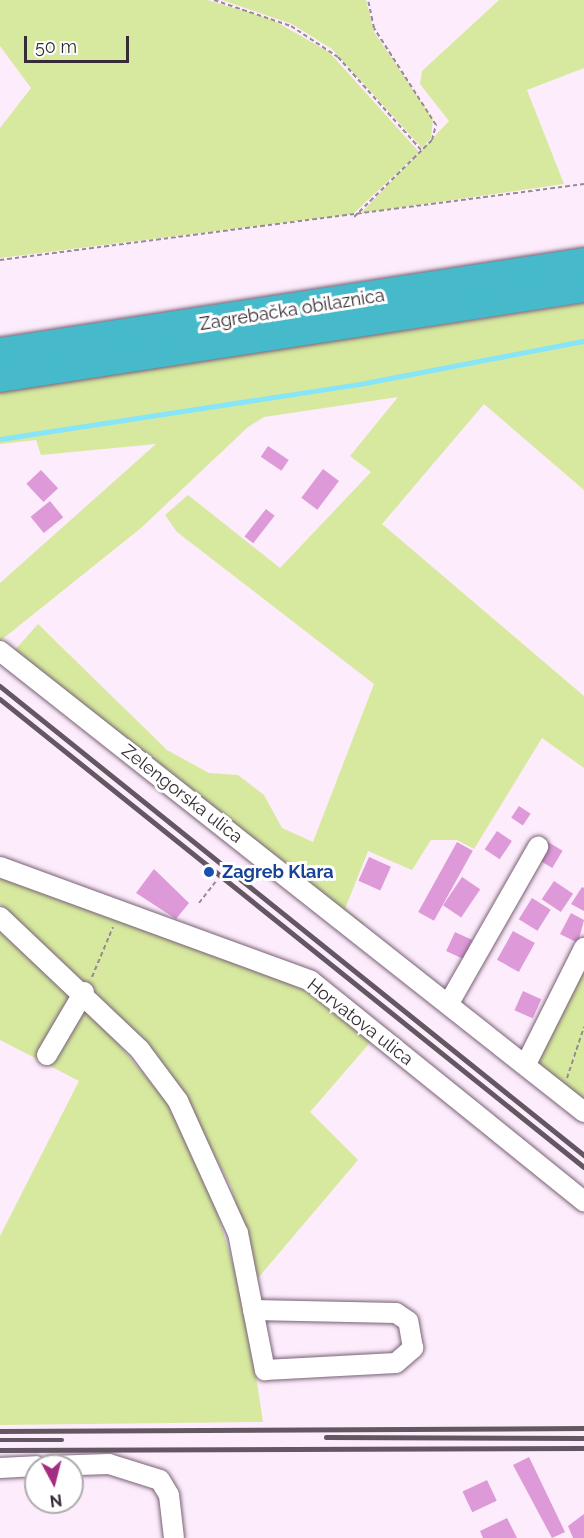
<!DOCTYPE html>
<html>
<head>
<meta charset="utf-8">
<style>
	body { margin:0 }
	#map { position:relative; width:584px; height:1538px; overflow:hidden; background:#fdecfb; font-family:Raleway,sans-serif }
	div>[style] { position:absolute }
	.green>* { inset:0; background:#d7e99e }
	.stream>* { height:4.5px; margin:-2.25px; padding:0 2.25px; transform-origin:2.25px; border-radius:2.25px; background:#88e5f8 }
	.building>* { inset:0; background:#de99d8; transform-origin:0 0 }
	.path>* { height:2px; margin-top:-1px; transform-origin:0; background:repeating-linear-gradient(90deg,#978995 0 4.5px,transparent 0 7.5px) }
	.roads { filter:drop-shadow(0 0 2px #786176) drop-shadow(0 0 2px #786176) }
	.minor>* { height:20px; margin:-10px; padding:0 10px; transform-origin:10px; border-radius:10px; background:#fff }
	.highway>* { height:28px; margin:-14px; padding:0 14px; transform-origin:14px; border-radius:14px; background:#46baca }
	.rail>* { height:4.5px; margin:-2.25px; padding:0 2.25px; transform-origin:2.25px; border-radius:2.25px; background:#635862 }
	.dots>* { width:16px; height:16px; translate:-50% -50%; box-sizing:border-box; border:3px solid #fff; border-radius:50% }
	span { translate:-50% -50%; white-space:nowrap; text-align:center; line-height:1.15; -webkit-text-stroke:6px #fff; paint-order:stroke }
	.street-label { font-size:18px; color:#362c35 }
	.transit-label { font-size:18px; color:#164399; font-weight:700 }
	.left { translate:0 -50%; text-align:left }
	.north { position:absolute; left:24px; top:1454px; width:60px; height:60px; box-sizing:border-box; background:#fff; border:2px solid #afabae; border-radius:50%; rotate:173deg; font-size:16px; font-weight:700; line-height:24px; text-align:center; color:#362c35 }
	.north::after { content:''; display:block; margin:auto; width:21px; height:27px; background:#a42c83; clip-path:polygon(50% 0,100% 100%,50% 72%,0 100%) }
	.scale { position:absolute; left:24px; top:36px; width:105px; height:27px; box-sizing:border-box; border:3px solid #362c35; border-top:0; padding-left:8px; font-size:18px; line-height:21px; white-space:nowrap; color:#362c35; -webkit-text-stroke:4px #fff; paint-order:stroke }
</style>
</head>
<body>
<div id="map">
	<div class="green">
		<i style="clip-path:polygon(0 0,207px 0,271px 19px,329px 52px,419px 152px,353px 214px,0 258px,0 128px,31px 88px,0 46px)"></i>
		<i style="clip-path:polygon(222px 0,366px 0,374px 32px,433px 119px,431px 138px,422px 148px,332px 49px,292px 24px)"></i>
		<i style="clip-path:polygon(499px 0,584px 0,584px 68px,527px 90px,564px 184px,361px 213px,449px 121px,420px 84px,422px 71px)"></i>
		<i style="clip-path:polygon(584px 303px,584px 490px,484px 404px,382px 524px,584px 696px,584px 768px,542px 738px,474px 849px,457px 840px,431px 840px,412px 870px,368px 851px,345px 909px,364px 923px,362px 927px,15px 650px,38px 624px,167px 750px,209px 773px,238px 775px,264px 795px,282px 828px,313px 842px,374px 684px,177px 532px,165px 515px,188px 495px,280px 568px,371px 472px,350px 456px,398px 397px,264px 417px,248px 427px,141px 528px,0 641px,0 583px,156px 444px,41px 455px,36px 440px,0 444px,0 391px)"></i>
		<i style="clip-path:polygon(0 870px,303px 982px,374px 1038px,310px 1112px,358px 1160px,258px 1278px,231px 1187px,180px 1090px,108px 1005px,0 904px)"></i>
		<i style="clip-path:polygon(0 932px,73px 995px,39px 1060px,0 1040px)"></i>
		<i style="clip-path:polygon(584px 955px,584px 1107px,538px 1069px,537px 1050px)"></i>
		<i style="clip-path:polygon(85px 1005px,165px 1099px,209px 1186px,245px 1303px,263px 1422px,0 1425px,0 1236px,79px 1081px,48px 1065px,70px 1020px)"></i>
	</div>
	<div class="stream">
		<i style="left:0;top:439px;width:369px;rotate:-8.7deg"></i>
		<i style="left:365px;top:383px;width:223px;rotate:-10.9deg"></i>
	</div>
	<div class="building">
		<i style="left:268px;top:446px;width:25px;height:13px;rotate:34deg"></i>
		<i style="left:323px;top:469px;width:20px;height:36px;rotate:37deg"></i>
		<i style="left:41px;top:470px;width:25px;height:20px;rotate:47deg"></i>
		<i style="left:50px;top:501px;width:21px;height:25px;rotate:51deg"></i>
		<i style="left:266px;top:509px;width:11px;height:35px;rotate:38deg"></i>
		<i style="left:519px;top:806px;width:14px;height:14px;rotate:34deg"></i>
		<i style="left:497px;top:831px;width:18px;height:22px;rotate:34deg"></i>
		<i style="left:457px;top:842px;width:18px;height:80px;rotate:29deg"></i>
		<i style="left:548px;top:842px;width:17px;height:20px;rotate:31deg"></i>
		<i style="left:369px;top:857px;width:24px;height:26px;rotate:24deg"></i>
		<i style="clip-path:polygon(154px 869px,189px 903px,176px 919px,136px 893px)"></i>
		<i style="left:462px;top:877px;width:22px;height:34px;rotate:34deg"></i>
		<i style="left:554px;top:881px;width:23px;height:22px;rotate:34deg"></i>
		<i style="clip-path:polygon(582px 887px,584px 888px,584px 911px,571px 904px)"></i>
		<i style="left:532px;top:898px;width:22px;height:25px;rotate:32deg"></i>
		<i style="clip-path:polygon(571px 913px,584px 920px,578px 943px,560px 934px)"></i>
		<i style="left:513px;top:931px;width:25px;height:33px;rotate:29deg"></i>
		<i style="left:455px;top:932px;width:19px;height:21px;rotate:25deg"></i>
		<i style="left:523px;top:991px;width:20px;height:21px;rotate:24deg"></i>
		<i style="clip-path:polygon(529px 1457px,565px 1532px,552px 1538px,513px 1465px)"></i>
		<i style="left:487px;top:1480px;width:23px;height:27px;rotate:65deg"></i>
		<i style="clip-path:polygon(584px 1514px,584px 1538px,573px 1538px,568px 1526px)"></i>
		<i style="clip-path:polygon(507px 1518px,517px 1538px,483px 1538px,480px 1531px)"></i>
	</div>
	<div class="path">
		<i style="left:214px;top:0;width:81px;rotate:18.7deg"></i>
		<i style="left:291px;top:26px;width:56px;rotate:33.4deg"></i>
		<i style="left:338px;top:57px;width:126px;rotate:48.2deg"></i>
		<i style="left:354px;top:217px;width:110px;rotate:-44.6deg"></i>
		<i style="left:432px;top:140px;width:16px;rotate:-75deg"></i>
		<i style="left:436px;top:125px;width:115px;rotate:-122.6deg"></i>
		<i style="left:374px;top:28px;width:29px;rotate:-102deg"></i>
		<i style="left:0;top:260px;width:589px;rotate:-7.41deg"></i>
		<i style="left:199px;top:903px;width:29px;rotate:-52deg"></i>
		<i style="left:92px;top:977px;width:54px;rotate:-67.2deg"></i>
		<i style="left:567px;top:1078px;width:54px;rotate:-71.6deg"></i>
	</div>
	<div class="roads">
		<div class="minor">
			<i style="left:0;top:651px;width:744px;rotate:38.29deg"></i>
			<i style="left:0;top:867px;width:331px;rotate:20.1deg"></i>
			<i style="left:311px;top:981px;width:351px;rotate:38.9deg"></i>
			<i style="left:0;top:917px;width:193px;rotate:43.5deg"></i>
			<i style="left:140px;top:1050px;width:64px;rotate:53.3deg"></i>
			<i style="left:178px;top:1101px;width:145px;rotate:65.6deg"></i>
			<i style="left:238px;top:1233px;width:140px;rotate:78.9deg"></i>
			<i style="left:265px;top:1370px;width:131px;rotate:-3.1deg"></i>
			<i style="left:396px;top:1363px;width:23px;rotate:-41deg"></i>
			<i style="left:413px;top:1348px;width:27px;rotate:-100deg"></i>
			<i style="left:408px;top:1321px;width:14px;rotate:-146deg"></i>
			<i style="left:396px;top:1313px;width:143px;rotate:-178.8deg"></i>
			<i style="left:449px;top:1003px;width:180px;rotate:-60.3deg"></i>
			<i style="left:47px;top:1055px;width:73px;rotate:-59.6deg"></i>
			<i style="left:526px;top:1064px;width:130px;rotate:-63.4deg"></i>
			<i style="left:50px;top:1466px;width:59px;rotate:-1.9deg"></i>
			<i style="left:109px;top:1464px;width:53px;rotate:17.4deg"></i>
			<i style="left:160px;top:1480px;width:17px;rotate:59deg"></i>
			<i style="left:169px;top:1495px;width:43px;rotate:83.4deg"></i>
			<i style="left:0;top:1468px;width:36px;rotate:-3deg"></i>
		</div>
		<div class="highway">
			<i style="left:0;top:352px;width:591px;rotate:-8.76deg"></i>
			<i style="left:0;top:378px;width:591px;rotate:-8.76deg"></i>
		</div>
	</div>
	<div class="rail">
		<i style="left:0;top:686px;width:749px;rotate:38.77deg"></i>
		<i style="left:0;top:699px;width:748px;rotate:38.71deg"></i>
		<i style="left:0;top:1431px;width:584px;rotate:-0.29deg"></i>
		<i style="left:326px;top:1437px;width:258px;rotate:0.2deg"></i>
		<i style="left:0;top:1440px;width:62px"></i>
		<i style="left:0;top:1450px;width:584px;rotate:-0.2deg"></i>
	</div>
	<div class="dots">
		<i style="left:209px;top:872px;background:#1a4fb4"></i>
	</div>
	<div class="street-label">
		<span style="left:292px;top:310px;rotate:-9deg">Zagrebačka obilaznica</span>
		<span style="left:182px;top:794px;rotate:38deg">Zelengorska ulica</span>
		<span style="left:360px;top:1022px;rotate:38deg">Horvatova ulica</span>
	</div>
	<div class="transit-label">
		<span class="left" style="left:222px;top:872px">Zagreb Klara</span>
	</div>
	<div class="north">N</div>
	<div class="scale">50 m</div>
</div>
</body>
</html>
